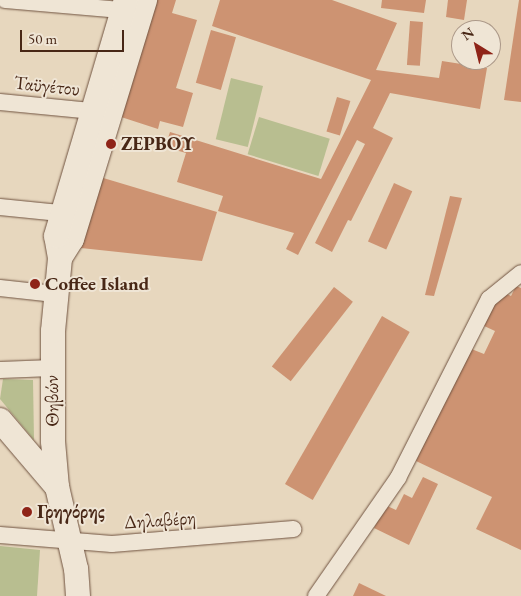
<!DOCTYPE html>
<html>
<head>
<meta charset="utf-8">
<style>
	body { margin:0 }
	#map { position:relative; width:521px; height:596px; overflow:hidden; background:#e7d7be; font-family:"EB Garamond",serif }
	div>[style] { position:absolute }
	.green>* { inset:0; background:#b8be90; transform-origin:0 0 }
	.building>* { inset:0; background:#cd9372; transform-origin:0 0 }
	.roads { filter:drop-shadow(0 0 1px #705340) drop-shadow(0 0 1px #705340) }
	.street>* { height:16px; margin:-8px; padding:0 8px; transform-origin:8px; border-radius:8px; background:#efe5d5 }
	.secondary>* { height:24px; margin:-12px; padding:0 12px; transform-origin:12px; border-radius:12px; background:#efe5d5 }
	.dots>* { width:14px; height:14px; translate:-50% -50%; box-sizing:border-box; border:2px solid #efe5d5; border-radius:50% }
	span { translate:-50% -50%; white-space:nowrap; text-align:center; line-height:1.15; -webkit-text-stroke:4px #efe5d5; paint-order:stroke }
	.street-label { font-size:19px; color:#482716 }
	.poi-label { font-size:19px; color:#482716; font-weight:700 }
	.left { translate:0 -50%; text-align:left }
	.north { position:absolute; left:451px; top:20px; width:50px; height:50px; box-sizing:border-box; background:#efe5d5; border:1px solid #ac9989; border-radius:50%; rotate:324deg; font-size:14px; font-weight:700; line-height:20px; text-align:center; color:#482716 }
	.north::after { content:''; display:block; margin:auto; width:18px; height:22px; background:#8f2418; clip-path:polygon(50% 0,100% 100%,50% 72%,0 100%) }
	.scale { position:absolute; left:20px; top:30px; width:104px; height:22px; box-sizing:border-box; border:2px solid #482716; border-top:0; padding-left:6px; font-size:15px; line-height:18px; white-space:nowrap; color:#482716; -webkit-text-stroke:4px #efe5d5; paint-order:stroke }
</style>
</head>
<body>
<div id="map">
	<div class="green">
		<i style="left:231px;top:78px;width:33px;height:63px;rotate:14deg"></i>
		<i style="left:259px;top:117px;width:74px;height:39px;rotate:17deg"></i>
		<i style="clip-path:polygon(3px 379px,33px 380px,34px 440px,0 399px)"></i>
		<i style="clip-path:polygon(0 546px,40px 550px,37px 596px,0 596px)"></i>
	</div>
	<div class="building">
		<i style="clip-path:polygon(148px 0,176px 0,172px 13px,197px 20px,176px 88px,193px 93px,183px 127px,160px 121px,158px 129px,118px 116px)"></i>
		<i style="clip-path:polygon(220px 0,332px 0,397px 23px,376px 70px,439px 78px,442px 61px,487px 68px,480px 109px,390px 93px,373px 128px,393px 138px,351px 221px,348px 220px,332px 252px,315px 243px,365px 144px,357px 140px,298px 255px,286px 249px,294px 233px,218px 211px,223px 196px,177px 182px,186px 153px,165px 147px,170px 132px,321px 179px,371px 80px,212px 26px)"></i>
		<i style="clip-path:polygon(382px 0,426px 0,424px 13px,381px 8px)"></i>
		<i style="clip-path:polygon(448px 0,467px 0,464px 20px,446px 17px)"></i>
		<i style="clip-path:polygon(519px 0,521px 0,521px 102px,504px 100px)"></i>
		<i style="left:410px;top:21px;width:13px;height:44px;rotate:4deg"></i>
		<i style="left:211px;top:30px;width:26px;height:55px;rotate:16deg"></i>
		<i style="left:337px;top:97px;width:14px;height:36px;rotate:17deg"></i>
		<i style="clip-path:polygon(100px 177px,217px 212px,202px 261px,81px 248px)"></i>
		<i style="left:394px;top:183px;width:20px;height:64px;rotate:24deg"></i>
		<i style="clip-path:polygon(450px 196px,462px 198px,434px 296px,425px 295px)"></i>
		<i style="clip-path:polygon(516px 286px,521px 288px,521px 550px,476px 529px,492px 497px,416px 461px,469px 348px,484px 354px,495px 331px,482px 325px,499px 290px,511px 296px)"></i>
		<i style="left:334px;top:287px;width:24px;height:101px;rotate:38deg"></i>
		<i style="left:382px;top:316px;width:32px;height:194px;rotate:30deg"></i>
		<i style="clip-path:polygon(423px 477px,438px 484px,409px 545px,374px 528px,385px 505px,396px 510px,404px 494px,412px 498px)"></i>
		<i style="clip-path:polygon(359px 583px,386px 596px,353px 596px)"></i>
	</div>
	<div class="roads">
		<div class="street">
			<i style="left:5px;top:0;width:117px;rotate:4.9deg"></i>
			<i style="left:0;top:102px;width:91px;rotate:5.6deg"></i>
			<i style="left:0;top:207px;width:60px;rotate:5.7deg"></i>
			<i style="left:0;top:288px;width:55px;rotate:6.2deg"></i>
			<i style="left:0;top:370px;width:52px;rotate:-2.2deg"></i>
			<i style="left:0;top:535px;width:112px;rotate:4.6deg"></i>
			<i style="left:112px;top:544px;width:182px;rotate:-4.7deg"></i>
			<i style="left:316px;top:596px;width:144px;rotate:-55.2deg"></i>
			<i style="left:398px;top:478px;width:201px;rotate:-63.1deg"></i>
			<i style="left:489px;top:299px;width:41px;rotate:-39.1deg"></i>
		</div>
		<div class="secondary">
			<i style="left:60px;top:258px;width:22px;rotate:-58deg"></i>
			<i style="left:72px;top:239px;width:250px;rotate:-73deg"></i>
			<i style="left:0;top:420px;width:88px;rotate:49.6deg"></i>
			<i style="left:78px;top:596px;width:27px;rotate:-94deg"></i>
			<i style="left:76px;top:569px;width:84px;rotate:-103deg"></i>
			<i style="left:57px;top:487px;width:46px;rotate:-95deg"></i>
			<i style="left:53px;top:441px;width:110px;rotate:-90deg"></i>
			<i style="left:53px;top:331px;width:73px;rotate:-84.5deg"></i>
			<i style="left:60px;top:258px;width:22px;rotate:-100deg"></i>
			<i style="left:56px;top:236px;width:246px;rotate:-73.5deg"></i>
		</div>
	</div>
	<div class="dots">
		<i style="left:111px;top:144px;background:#8f2418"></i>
		<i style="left:35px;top:284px;background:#8f2418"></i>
		<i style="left:27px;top:512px;background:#8f2418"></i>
	</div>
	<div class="street-label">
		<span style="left:47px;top:86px;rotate:6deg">Ταϋγέτου</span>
		<span style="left:52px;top:401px;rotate:-91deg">Θηβών</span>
		<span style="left:160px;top:520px;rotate:-4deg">Δηλαβέρη</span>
	</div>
	<div class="poi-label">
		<span class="left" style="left:121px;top:144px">ΖΕΡΒΟΥ</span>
		<span class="left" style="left:45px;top:284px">Coffee Island</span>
		<span class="left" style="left:37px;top:512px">Γρηγόρης</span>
	</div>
	<div class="north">N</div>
	<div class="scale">50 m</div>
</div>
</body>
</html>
